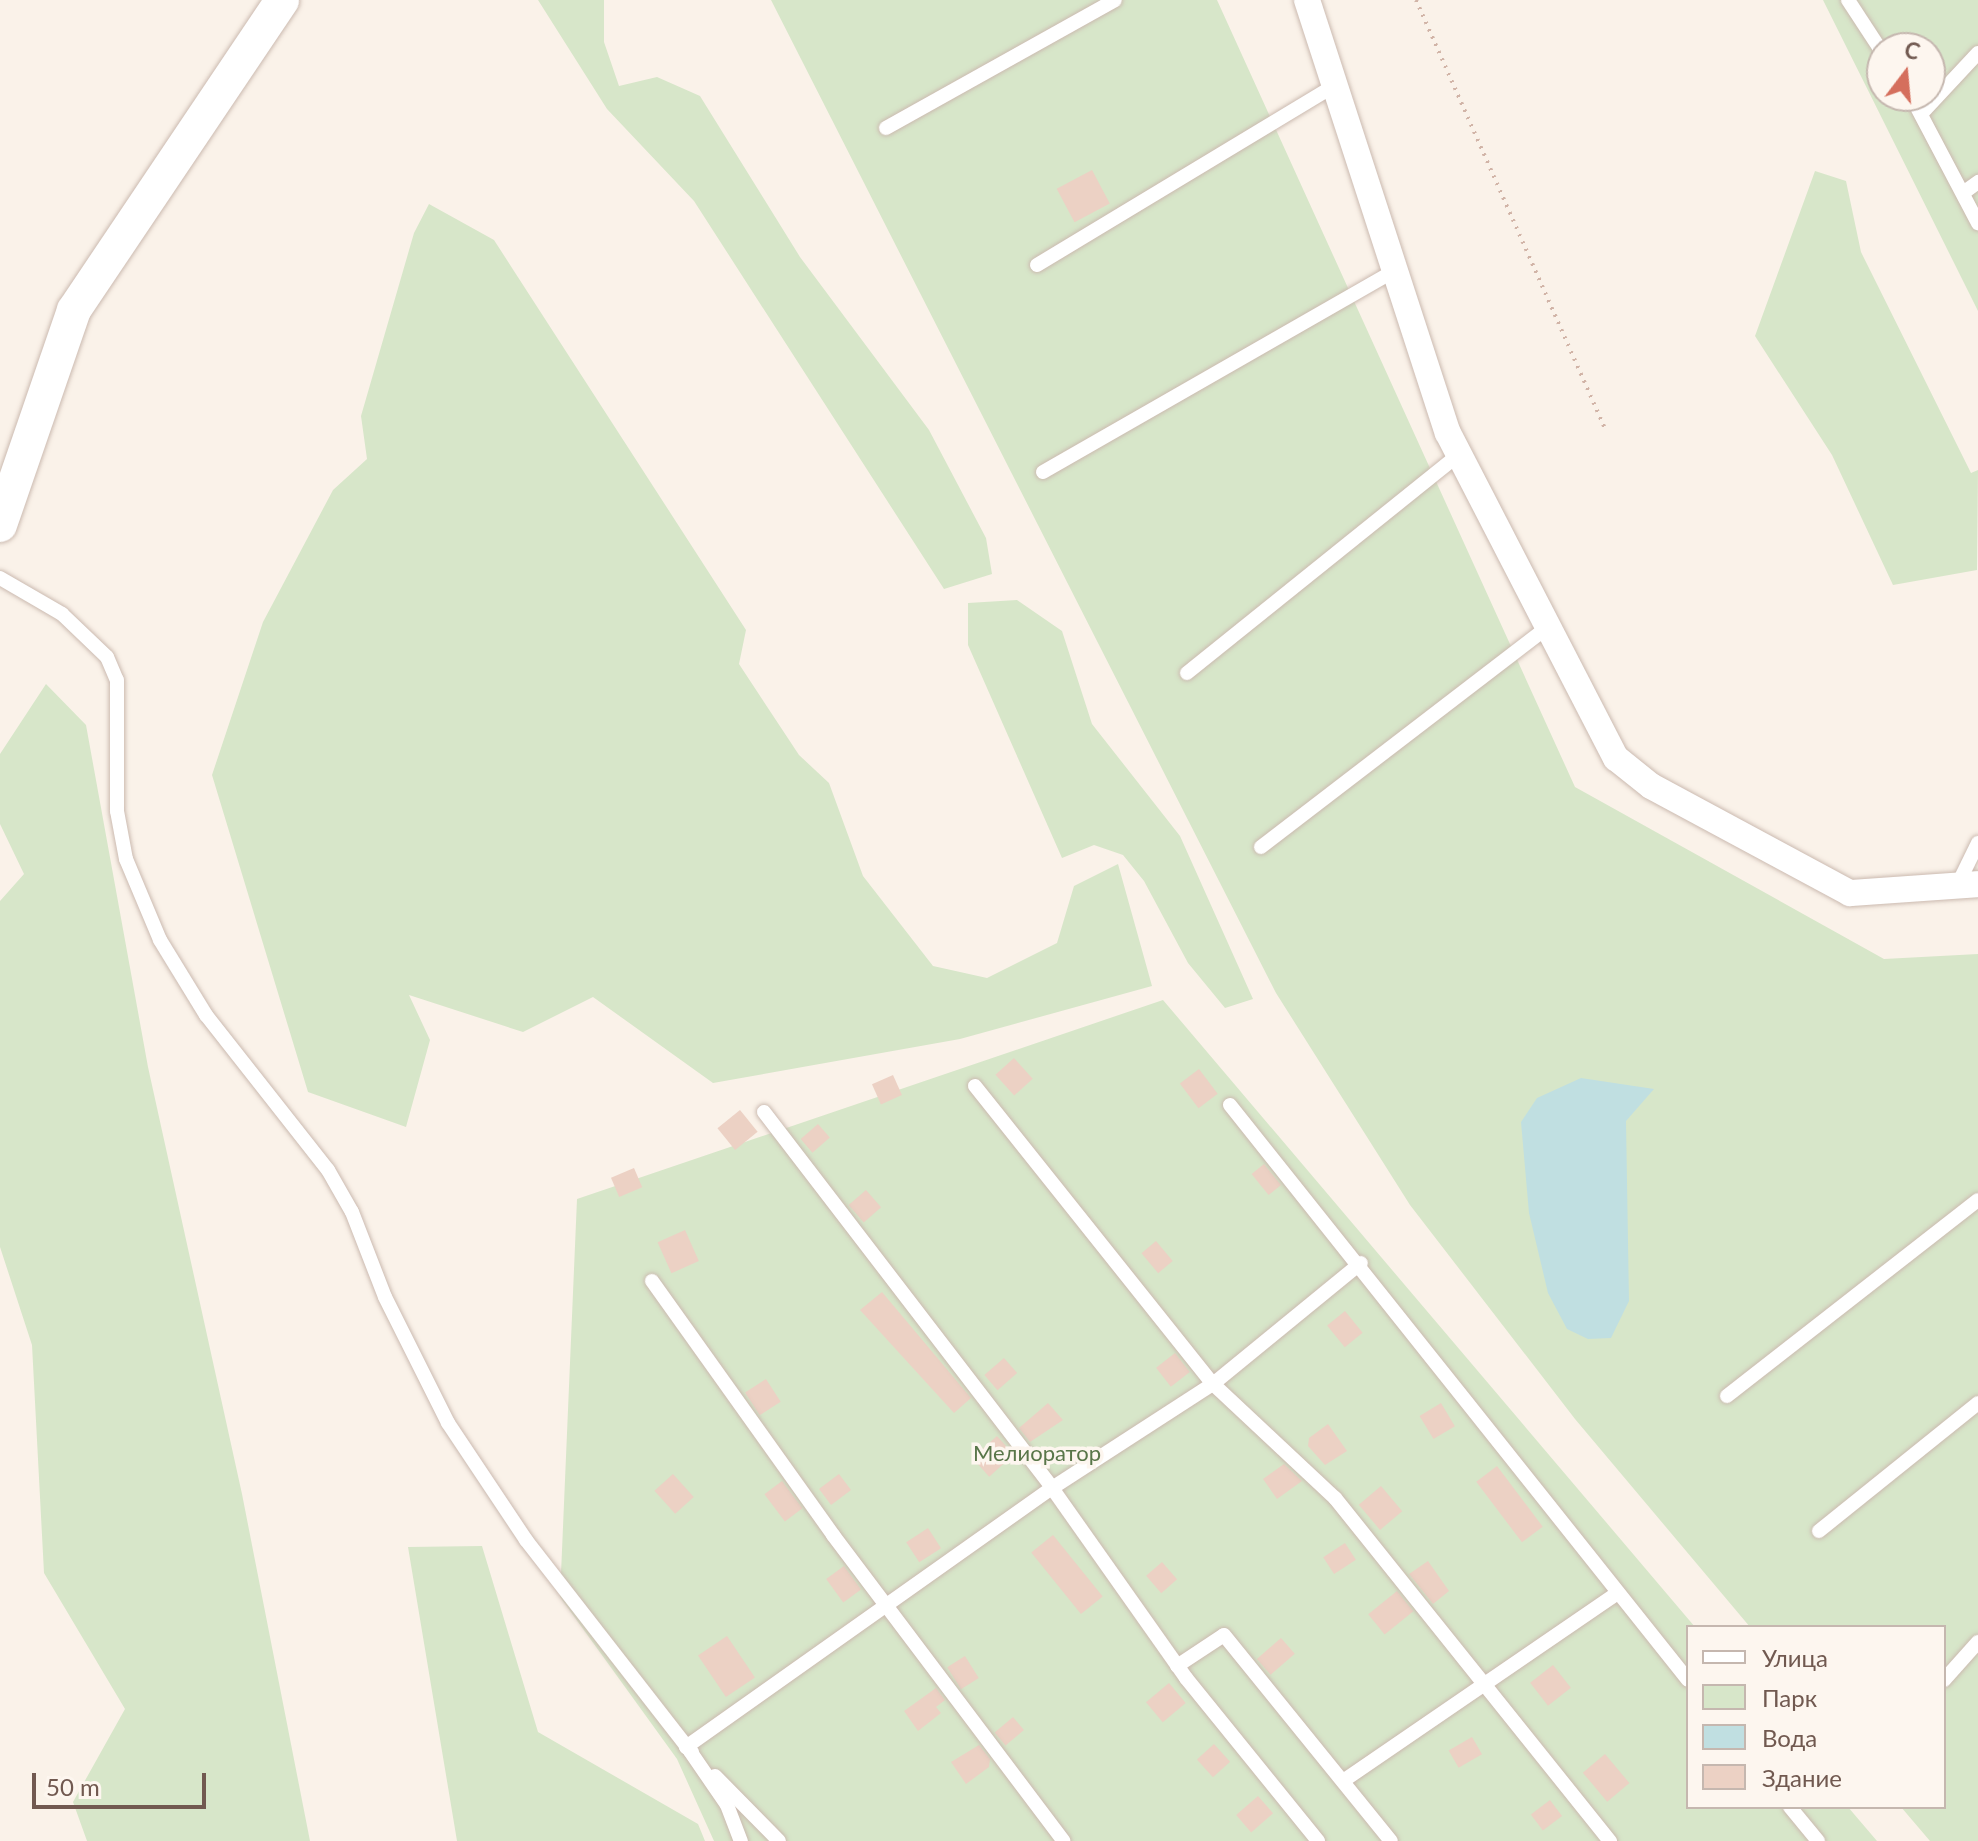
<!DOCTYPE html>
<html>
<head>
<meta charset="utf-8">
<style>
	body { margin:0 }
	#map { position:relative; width:1978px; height:1841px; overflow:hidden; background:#faf2e9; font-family:Lato,sans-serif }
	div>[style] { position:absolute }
	.green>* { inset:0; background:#d7e6c9 }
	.water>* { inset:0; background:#c0dfe1 }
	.building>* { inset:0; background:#ecd1c4; transform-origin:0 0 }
	.path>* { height:4px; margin-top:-2px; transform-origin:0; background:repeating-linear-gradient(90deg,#d1b4a7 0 2px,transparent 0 8px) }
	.roads { filter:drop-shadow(0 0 2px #cbbab0) drop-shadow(0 0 2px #cbbab0) }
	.service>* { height:14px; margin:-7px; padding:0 7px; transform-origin:7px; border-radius:7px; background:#fff }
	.minor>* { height:26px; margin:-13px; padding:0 13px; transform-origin:13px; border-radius:13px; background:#fff }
	.tertiary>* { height:34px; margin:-17px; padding:0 17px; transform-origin:17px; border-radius:17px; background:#fff }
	span { translate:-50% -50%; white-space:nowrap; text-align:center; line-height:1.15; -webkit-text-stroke:7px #fdf6ef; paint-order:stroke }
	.park-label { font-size:22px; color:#597649 }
	.legend { position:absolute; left:1686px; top:1625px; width:260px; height:184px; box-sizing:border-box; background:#fdf6ef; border:2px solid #c5b7af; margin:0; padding:10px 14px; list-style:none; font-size:24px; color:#715950 }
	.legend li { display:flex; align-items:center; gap:16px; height:40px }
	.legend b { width:40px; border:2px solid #c5b7af }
	.north { position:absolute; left:1866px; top:32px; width:80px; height:80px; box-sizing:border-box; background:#fdf6ef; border:2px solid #c5b7af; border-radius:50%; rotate:16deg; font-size:22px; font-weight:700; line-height:32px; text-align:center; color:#715950 }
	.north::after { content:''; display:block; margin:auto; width:28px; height:36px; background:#d56f5d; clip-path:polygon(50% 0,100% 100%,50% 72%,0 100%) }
	.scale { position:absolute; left:32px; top:1773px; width:174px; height:36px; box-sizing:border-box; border:4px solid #715950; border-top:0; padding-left:10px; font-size:24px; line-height:28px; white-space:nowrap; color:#715950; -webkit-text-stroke:6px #fdf6ef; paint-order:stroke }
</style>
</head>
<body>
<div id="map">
	<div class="green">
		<i style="clip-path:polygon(538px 0,604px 0,604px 42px,619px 86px,657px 77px,700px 96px,800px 257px,929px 430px,986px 538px,992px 574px,944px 589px,694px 201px,607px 109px)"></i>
		<i style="clip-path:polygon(771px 0,1217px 0,1575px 787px,1884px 959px,1978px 954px,1978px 1841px,1930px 1841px,1901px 1807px,1944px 1807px,1944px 1627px,1750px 1627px,1575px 1419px,1410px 1205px,1276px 993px)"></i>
		<i style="clip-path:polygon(evenodd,1823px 0,1978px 0,1978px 311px,1823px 0,1882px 48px,1930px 48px,1930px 96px,1882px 96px,1882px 48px)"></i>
		<i style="clip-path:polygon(1815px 171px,1846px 181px,1861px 252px,1971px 473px,1978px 470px,1977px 570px,1893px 585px,1832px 455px,1755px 336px)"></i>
		<i style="clip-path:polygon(429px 204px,494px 240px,746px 630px,739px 664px,799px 755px,829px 783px,863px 876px,933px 966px,987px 978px,1057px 943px,1074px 886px,1118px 864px,1152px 986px,960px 1039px,713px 1083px,593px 997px,523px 1032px,409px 995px,430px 1040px,406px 1127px,308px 1092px,212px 775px,263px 622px,333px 490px,367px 459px,361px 416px,414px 233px)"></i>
		<i style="clip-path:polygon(1017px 600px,1062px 631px,1092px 724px,1180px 836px,1253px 999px,1225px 1008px,1188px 963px,1144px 881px,1123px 855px,1094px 845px,1062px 858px,968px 645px,968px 603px)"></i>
		<i style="clip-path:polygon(46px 684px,86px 725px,148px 1067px,242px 1494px,310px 1841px,87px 1841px,73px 1802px,125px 1709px,44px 1573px,32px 1345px,0 1247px,0 901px,24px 874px,0 824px,0 754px)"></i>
		<i style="clip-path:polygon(1163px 1000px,1695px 1627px,1688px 1627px,1688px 1807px,1848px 1807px,1877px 1841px,714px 1841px,677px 1759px,560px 1597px,577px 1199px)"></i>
		<i style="clip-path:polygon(482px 1546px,538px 1732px,698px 1824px,705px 1841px,457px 1841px,408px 1547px)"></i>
	</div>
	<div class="water">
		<i style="clip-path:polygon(1581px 1078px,1654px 1089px,1626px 1121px,1629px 1301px,1611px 1338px,1588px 1339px,1567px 1329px,1548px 1293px,1529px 1213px,1521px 1122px,1537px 1098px)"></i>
	</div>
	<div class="building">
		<i style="left:1092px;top:170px;width:38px;height:40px;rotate:62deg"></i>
		<i style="left:1014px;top:1058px;width:28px;height:25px;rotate:48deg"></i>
		<i style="left:1199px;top:1069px;width:31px;height:24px;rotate:53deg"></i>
		<i style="left:893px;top:1075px;width:22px;height:23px;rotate:66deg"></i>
		<i style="left:740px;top:1110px;width:28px;height:29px;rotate:51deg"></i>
		<i style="left:818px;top:1124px;width:18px;height:23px;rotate:49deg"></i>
		<i style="left:1264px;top:1164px;width:27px;height:16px;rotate:51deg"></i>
		<i style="left:634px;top:1168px;width:21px;height:25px;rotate:67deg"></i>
		<i style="left:866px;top:1190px;width:23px;height:23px;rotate:49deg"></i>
		<i style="left:685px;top:1230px;width:34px;height:30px;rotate:66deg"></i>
		<i style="left:1156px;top:1241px;width:26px;height:19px;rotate:50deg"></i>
		<i style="clip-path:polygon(882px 1292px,971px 1398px,954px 1413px,860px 1310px)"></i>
		<i style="left:1345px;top:1311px;width:28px;height:23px;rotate:51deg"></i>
		<i style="left:1175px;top:1353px;width:24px;height:24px;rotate:52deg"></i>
		<i style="left:1004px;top:1358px;width:20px;height:26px;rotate:49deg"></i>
		<i style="left:766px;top:1379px;width:27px;height:25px;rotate:57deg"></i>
		<i style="clip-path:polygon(1048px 1403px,1063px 1420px,1030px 1442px,1019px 1428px)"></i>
		<i style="left:1441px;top:1403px;width:27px;height:25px;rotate:59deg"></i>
		<i style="clip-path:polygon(1328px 1424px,1347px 1451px,1325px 1465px,1308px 1446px,1309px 1438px)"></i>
		<i style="left:997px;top:1436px;width:25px;height:33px;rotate:48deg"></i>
		<i style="clip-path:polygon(1284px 1464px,1302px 1481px,1277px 1499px,1263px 1479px)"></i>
		<i style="left:1497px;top:1466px;width:76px;height:26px;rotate:53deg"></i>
		<i style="left:673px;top:1474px;width:31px;height:25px;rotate:48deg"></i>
		<i style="left:839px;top:1474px;width:20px;height:25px;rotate:53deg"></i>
		<i style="left:782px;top:1481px;width:34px;height:22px;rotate:53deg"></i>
		<i style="left:1381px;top:1486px;width:33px;height:29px;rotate:50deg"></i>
		<i style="left:928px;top:1528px;width:24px;height:26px;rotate:57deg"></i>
		<i style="left:1053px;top:1535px;width:79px;height:28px;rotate:51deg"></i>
		<i style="left:1345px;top:1543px;width:20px;height:26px;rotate:57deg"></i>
		<i style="clip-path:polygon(1428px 1561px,1449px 1591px,1433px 1604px,1409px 1574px)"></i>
		<i style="left:1162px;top:1562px;width:23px;height:21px;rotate:49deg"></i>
		<i style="left:844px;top:1566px;width:29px;height:22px;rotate:54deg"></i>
		<i style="left:1397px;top:1591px;width:26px;height:37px;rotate:51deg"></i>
		<i style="left:727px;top:1636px;width:50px;height:35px;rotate:56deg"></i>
		<i style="left:1281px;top:1638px;width:21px;height:32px;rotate:49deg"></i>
		<i style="left:965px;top:1656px;width:26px;height:21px;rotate:58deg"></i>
		<i style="left:1553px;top:1665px;width:29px;height:29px;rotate:52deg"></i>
		<i style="left:1169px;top:1683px;width:26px;height:30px;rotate:50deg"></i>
		<i style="clip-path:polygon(936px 1688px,945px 1700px,936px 1707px,941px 1713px,918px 1731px,904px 1711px)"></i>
		<i style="left:1013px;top:1717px;width:17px;height:24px;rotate:50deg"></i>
		<i style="left:1472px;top:1737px;width:20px;height:27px;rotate:60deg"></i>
		<i style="left:1214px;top:1744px;width:24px;height:23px;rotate:48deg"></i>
		<i style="clip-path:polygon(979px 1745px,990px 1759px,989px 1767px,966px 1784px,951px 1762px)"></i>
		<i style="left:1605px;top:1754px;width:38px;height:29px;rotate:50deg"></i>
		<i style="left:1258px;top:1796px;width:23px;height:29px;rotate:49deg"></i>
		<i style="left:1550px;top:1800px;width:20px;height:24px;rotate:53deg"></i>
	</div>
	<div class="path">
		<i style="left:1416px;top:0;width:468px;rotate:66.2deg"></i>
	</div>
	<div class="roads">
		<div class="service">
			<i style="left:1848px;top:0;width:62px;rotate:56.8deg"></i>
			<i style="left:1911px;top:96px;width:144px;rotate:62.2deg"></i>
			<i style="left:1922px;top:113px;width:82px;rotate:-47deg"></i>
			<i style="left:886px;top:128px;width:262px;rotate:-29.2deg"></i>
			<i style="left:1963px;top:193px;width:19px;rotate:-36deg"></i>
			<i style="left:1037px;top:265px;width:348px;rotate:-31.1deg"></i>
			<i style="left:1043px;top:472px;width:406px;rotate:-29.8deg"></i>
			<i style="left:0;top:578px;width:72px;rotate:30.1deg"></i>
			<i style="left:62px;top:614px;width:62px;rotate:43.7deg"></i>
			<i style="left:107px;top:657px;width:25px;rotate:67deg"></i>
			<i style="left:117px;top:680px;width:131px;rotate:90deg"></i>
			<i style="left:117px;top:811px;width:49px;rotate:79.4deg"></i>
			<i style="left:126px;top:859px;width:88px;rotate:67.2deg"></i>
			<i style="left:160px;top:940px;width:88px;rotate:58.5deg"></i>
			<i style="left:206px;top:1015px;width:197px;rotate:51.8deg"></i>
			<i style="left:328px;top:1170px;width:48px;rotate:60.3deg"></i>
			<i style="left:352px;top:1212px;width:91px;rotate:68.8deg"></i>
			<i style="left:385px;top:1297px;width:141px;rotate:63.4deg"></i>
			<i style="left:448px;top:1423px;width:141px;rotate:56.3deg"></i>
			<i style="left:526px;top:1540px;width:267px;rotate:52.1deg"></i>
			<i style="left:690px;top:1751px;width:65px;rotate:55.6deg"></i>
			<i style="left:727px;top:1805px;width:39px;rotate:69deg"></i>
			<i style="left:1187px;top:673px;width:349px;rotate:-38.8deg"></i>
			<i style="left:1261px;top:847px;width:362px;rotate:-37.5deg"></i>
			<i style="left:1957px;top:886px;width:48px;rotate:-64deg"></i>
			<i style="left:975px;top:1086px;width:381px;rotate:51.4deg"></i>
			<i style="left:1213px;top:1384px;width:167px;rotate:43.1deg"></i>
			<i style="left:1335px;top:1498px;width:440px;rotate:51.3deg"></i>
			<i style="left:1230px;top:1105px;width:735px;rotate:51.46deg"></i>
			<i style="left:764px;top:1112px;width:474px;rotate:52.5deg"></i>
			<i style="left:1052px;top:1488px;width:232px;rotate:54.8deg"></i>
			<i style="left:1186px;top:1678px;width:210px;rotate:51deg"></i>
			<i style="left:652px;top:1281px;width:312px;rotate:54.5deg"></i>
			<i style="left:833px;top:1535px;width:383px;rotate:53deg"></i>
			<i style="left:1727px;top:1396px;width:318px;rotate:-38deg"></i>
			<i style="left:1819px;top:1531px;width:204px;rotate:-38.8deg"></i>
			<i style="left:1177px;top:1666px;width:56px;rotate:-33.4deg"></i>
			<i style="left:1224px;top:1635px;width:265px;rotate:51deg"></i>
			<i style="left:1944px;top:1680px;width:51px;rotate:-48.2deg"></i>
			<i style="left:692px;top:1752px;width:8px;rotate:-140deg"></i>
			<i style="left:686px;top:1747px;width:448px;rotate:-35.3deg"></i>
			<i style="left:1052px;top:1488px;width:192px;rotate:-32.9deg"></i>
			<i style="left:1213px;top:1384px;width:191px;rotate:-39.3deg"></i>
			<i style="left:715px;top:1776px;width:91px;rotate:45.4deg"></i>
			<i style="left:1343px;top:1781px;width:333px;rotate:-34.4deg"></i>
			<i style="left:1790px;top:1807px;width:44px;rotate:50.5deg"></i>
		</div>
		<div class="minor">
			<i style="left:1307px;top:0;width:455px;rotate:72deg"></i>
			<i style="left:1448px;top:433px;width:366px;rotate:62.7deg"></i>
			<i style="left:1616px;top:758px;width:45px;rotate:38.7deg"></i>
			<i style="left:1651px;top:786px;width:226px;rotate:28.3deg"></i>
			<i style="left:1850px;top:893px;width:128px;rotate:-4deg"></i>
		</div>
		<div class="tertiary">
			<i style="left:0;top:525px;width:227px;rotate:-71deg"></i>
			<i style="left:74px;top:310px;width:373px;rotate:-56.1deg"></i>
		</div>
	</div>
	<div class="park-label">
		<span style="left:1037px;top:1453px">Мелиоратор</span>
	</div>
	<ul class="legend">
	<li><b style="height:10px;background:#fff"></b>Улица</li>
	<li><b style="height:22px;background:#d7e6c9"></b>Парк</li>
	<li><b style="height:22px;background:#c0dfe1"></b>Вода</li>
	<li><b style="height:22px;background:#ecd1c4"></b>Здание</li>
	</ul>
	<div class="north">С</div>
	<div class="scale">50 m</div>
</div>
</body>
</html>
